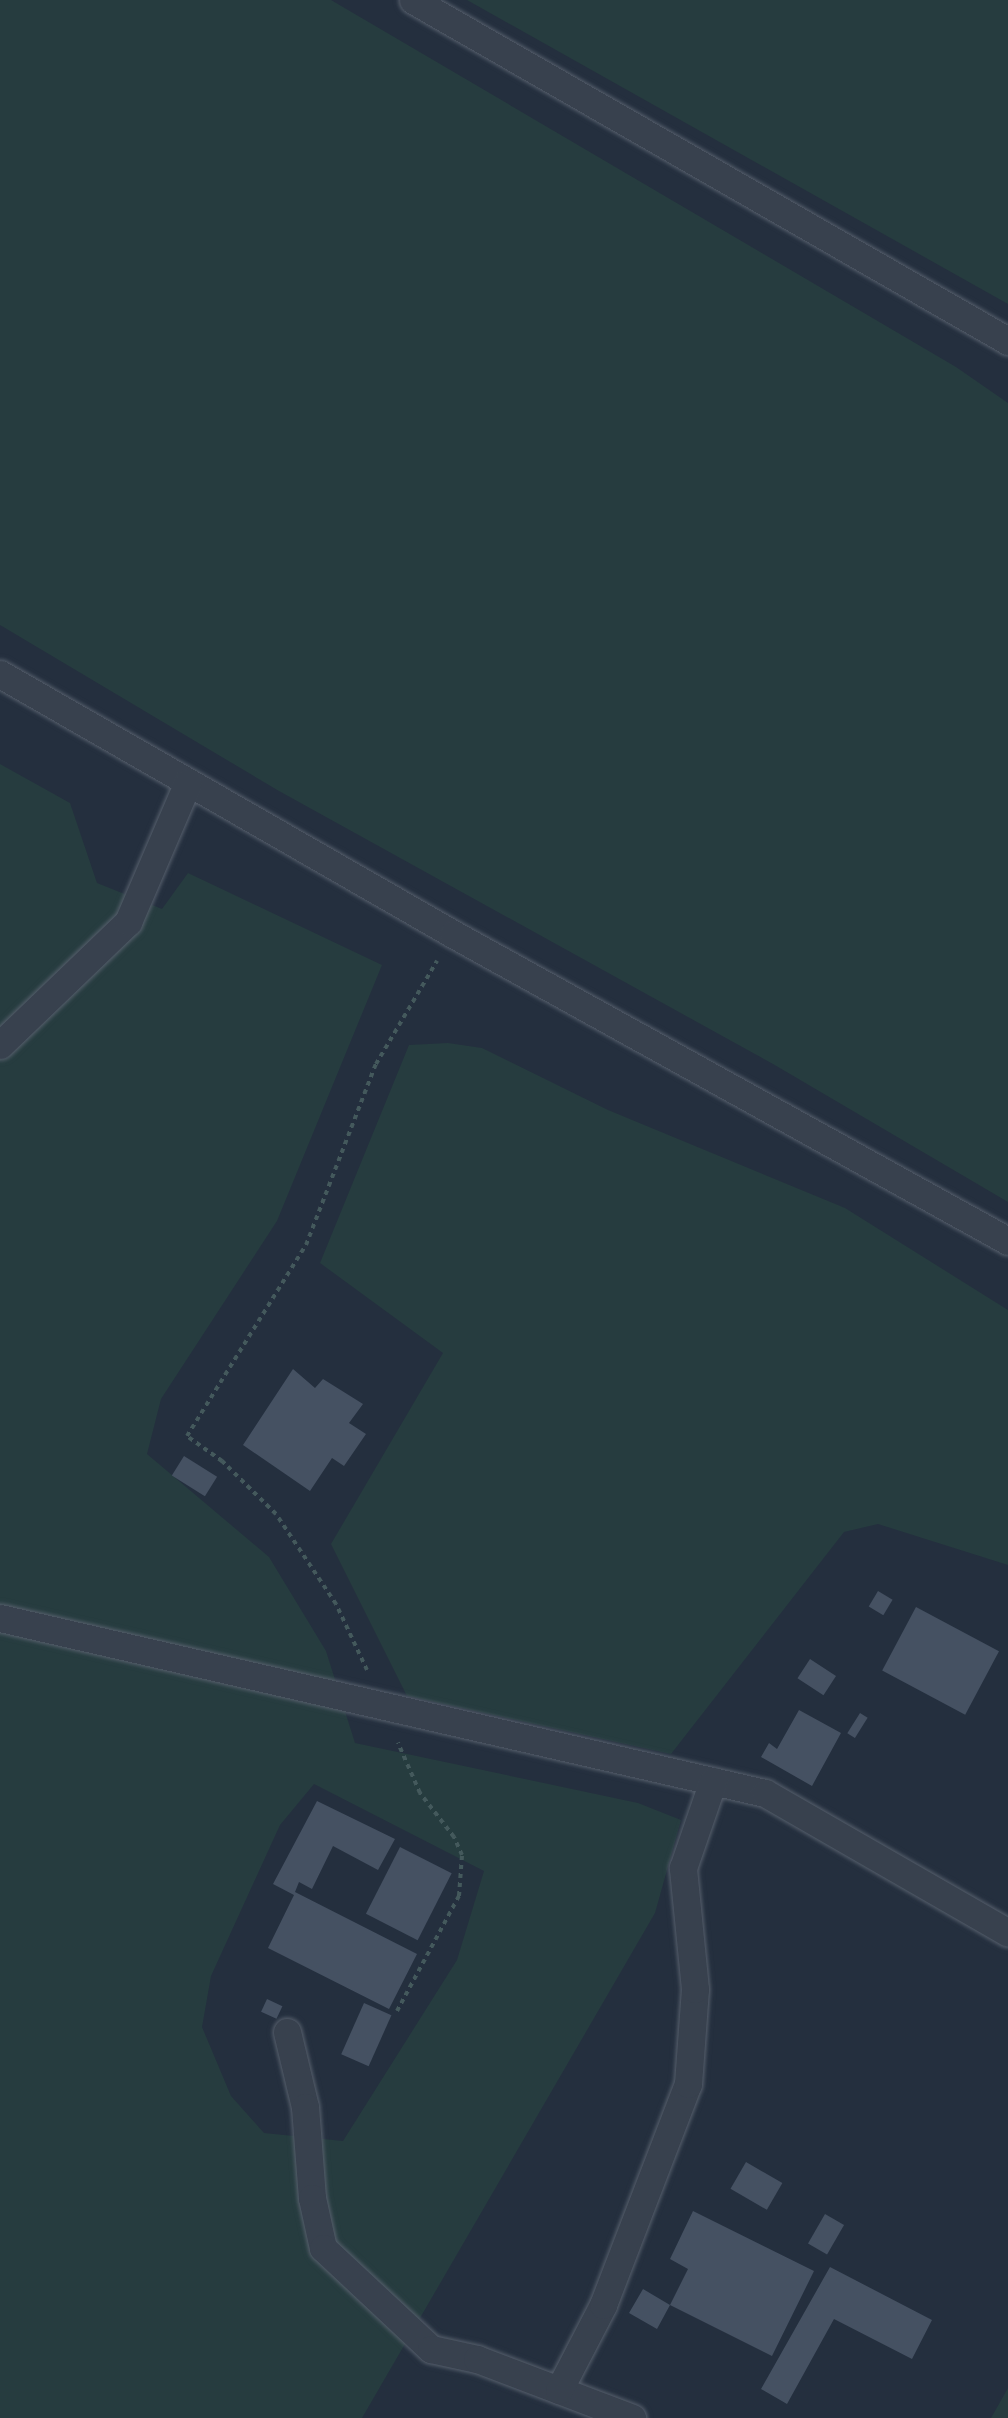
<!DOCTYPE html>
<html>
<head>
<meta charset="utf-8">
<style>
	body { margin:0 }
	#map { position:relative; width:1008px; height:2418px; overflow:hidden; background:#242f3e; font-family:"IBM Plex Sans",sans-serif }
	div>[style] { position:absolute }
	.green>* { inset:0; background:#263c3f }
	.building>* { inset:0; background:#455162; transform-origin:0 0 }
	.path>* { height:4px; margin-top:-2px; transform-origin:0; background:repeating-linear-gradient(90deg,#44595c 0 4.5px,transparent 0 9px) }
	.roads { filter:drop-shadow(0 0 2px #565f6c) drop-shadow(0 0 2px #565f6c) }
	.minor>* { height:27px; margin:-13.5px; padding:0 13.5px; transform-origin:13.5px; border-radius:13.5px; background:#38414e }
	span { translate:-50% -50%; white-space:nowrap; text-align:center; line-height:1.15; -webkit-text-stroke:4.5px #1d2633; paint-order:stroke }
</style>
</head>
<body>
<div id="map">
	<div class="green">
		<i style="clip-path:polygon(0 0,331px 0,956px 367px,1008px 403px,1008px 1202px,773px 1064px,279px 791px,0 625px)"></i>
		<i style="clip-path:polygon(467px 0,1008px 0,1008px 304px)"></i>
		<i style="clip-path:polygon(evenodd,0 764px,70px 803px,97px 883px,162px 909px,188px 873px,382px 965px,277px 1221px,161px 1399px,147px 1454px,269px 1557px,326px 1651px,355px 1743px,638px 1803px,681px 1820px,655px 1913px,362px 2418px,0 2418px,0 764px,314px 1784px,484px 1871px,457px 1960px,343px 2141px,264px 2133px,231px 2096px,202px 2027px,211px 1976px,280px 1825px,314px 1784px)"></i>
		<i style="clip-path:polygon(448px 1043px,482px 1048px,608px 1110px,845px 1208px,1008px 1310px,1008px 1565px,878px 1524px,844px 1532px,671px 1754px,407px 1696px,331px 1544px,443px 1353px,320px 1263px,409px 1045px)"></i>
		<i style="clip-path:polygon(1008px 2388px,1008px 2418px,991px 2418px)"></i>
	</div>
	<div class="building">
		<i style="clip-path:polygon(293px 1369px,315px 1388px,323px 1379px,363px 1404px,349px 1423px,366px 1434px,344px 1466px,332px 1458px,310px 1491px,243px 1445px)"></i>
		<i style="left:184px;top:1456px;width:39px;height:23px;rotate:32deg"></i>
		<i style="left:878px;top:1591px;width:17px;height:18px;rotate:31deg"></i>
		<i style="left:916px;top:1607px;width:94px;height:72px;rotate:28deg"></i>
		<i style="left:810px;top:1659px;width:31px;height:23px;rotate:33deg"></i>
		<i style="clip-path:polygon(799px 1710px,841px 1733px,812px 1786px,761px 1757px,769px 1743px,777px 1749px)"></i>
		<i style="left:860px;top:1713px;width:9px;height:24px;rotate:32deg"></i>
		<i style="clip-path:polygon(317px 1801px,395px 1839px,378px 1870px,333px 1846px,312px 1889px,299px 1882px,295px 1892px,417px 1954px,389px 2009px,268px 1948px,294px 1895px,273px 1884px)"></i>
		<i style="left:400px;top:1847px;width:58px;height:75px;rotate:27deg"></i>
		<i style="left:267px;top:1999px;width:17px;height:14px;rotate:25deg"></i>
		<i style="left:364px;top:2003px;width:30px;height:56px;rotate:24deg"></i>
		<i style="left:746px;top:2162px;width:42px;height:31px;rotate:30deg"></i>
		<i style="clip-path:polygon(693px 2211px,814px 2271px,772px 2356px,670px 2305px,657px 2329px,629px 2313px,643px 2289px,670px 2305px,688px 2269px,670px 2259px)"></i>
		<i style="left:825px;top:2214px;width:22px;height:34px;rotate:30deg"></i>
		<i style="clip-path:polygon(830px 2267px,932px 2320px,912px 2359px,834px 2319px,787px 2404px,761px 2389px)"></i>
	</div>
	<div class="path">
		<i style="left:367px;top:1670px;width:73px;rotate:-115.2deg"></i>
		<i style="left:336px;top:1604px;width:108px;rotate:-123.7deg"></i>
		<i style="left:276px;top:1514px;width:76px;rotate:-135.5deg"></i>
		<i style="left:222px;top:1461px;width:43px;rotate:-144.5deg"></i>
		<i style="left:187px;top:1436px;width:225px;rotate:-58.1deg"></i>
		<i style="left:306px;top:1245px;width:194px;rotate:-68.9deg"></i>
		<i style="left:376px;top:1064px;width:120px;rotate:-59.4deg"></i>
		<i style="left:397px;top:2011px;width:131px;rotate:-61.7deg"></i>
		<i style="left:459px;top:1896px;width:41px;rotate:-85.8deg"></i>
		<i style="left:462px;top:1855px;width:20px;rotate:-114deg"></i>
		<i style="left:454px;top:1837px;width:56px;rotate:-127.7deg"></i>
		<i style="left:420px;top:1793px;width:55px;rotate:-113.7deg"></i>
	</div>
	<div class="roads">
		<div class="minor">
			<i style="left:413px;top:0;width:686px;rotate:29.82deg"></i>
			<i style="left:0;top:674px;width:522px;rotate:29.85deg"></i>
			<i style="left:453px;top:934px;width:634px;rotate:28.95deg"></i>
			<i style="left:0;top:1045px;width:178px;rotate:-43.9deg"></i>
			<i style="left:128px;top:922px;width:152px;rotate:-66.8deg"></i>
			<i style="left:0;top:1618px;width:785px;rotate:12.89deg"></i>
			<i style="left:765px;top:1793px;width:280px;rotate:29.9deg"></i>
			<i style="left:287px;top:2032px;width:77px;rotate:76.5deg"></i>
			<i style="left:305px;top:2107px;width:91px;rotate:85.6deg"></i>
			<i style="left:312px;top:2198px;width:51px;rotate:77.6deg"></i>
			<i style="left:323px;top:2248px;width:148px;rotate:43.1deg"></i>
			<i style="left:431px;top:2349px;width:47px;rotate:12.3deg"></i>
			<i style="left:477px;top:2359px;width:166px;rotate:20.8deg"></i>
			<i style="left:559px;top:2390px;width:96px;rotate:-62.6deg"></i>
			<i style="left:603px;top:2305px;width:237px;rotate:-69deg"></i>
			<i style="left:688px;top:2084px;width:95px;rotate:-85.8deg"></i>
			<i style="left:695px;top:1989px;width:122px;rotate:-95.7deg"></i>
			<i style="left:683px;top:1868px;width:92px;rotate:-71deg"></i>
		</div>
	</div>
</div>
</body>
</html>
